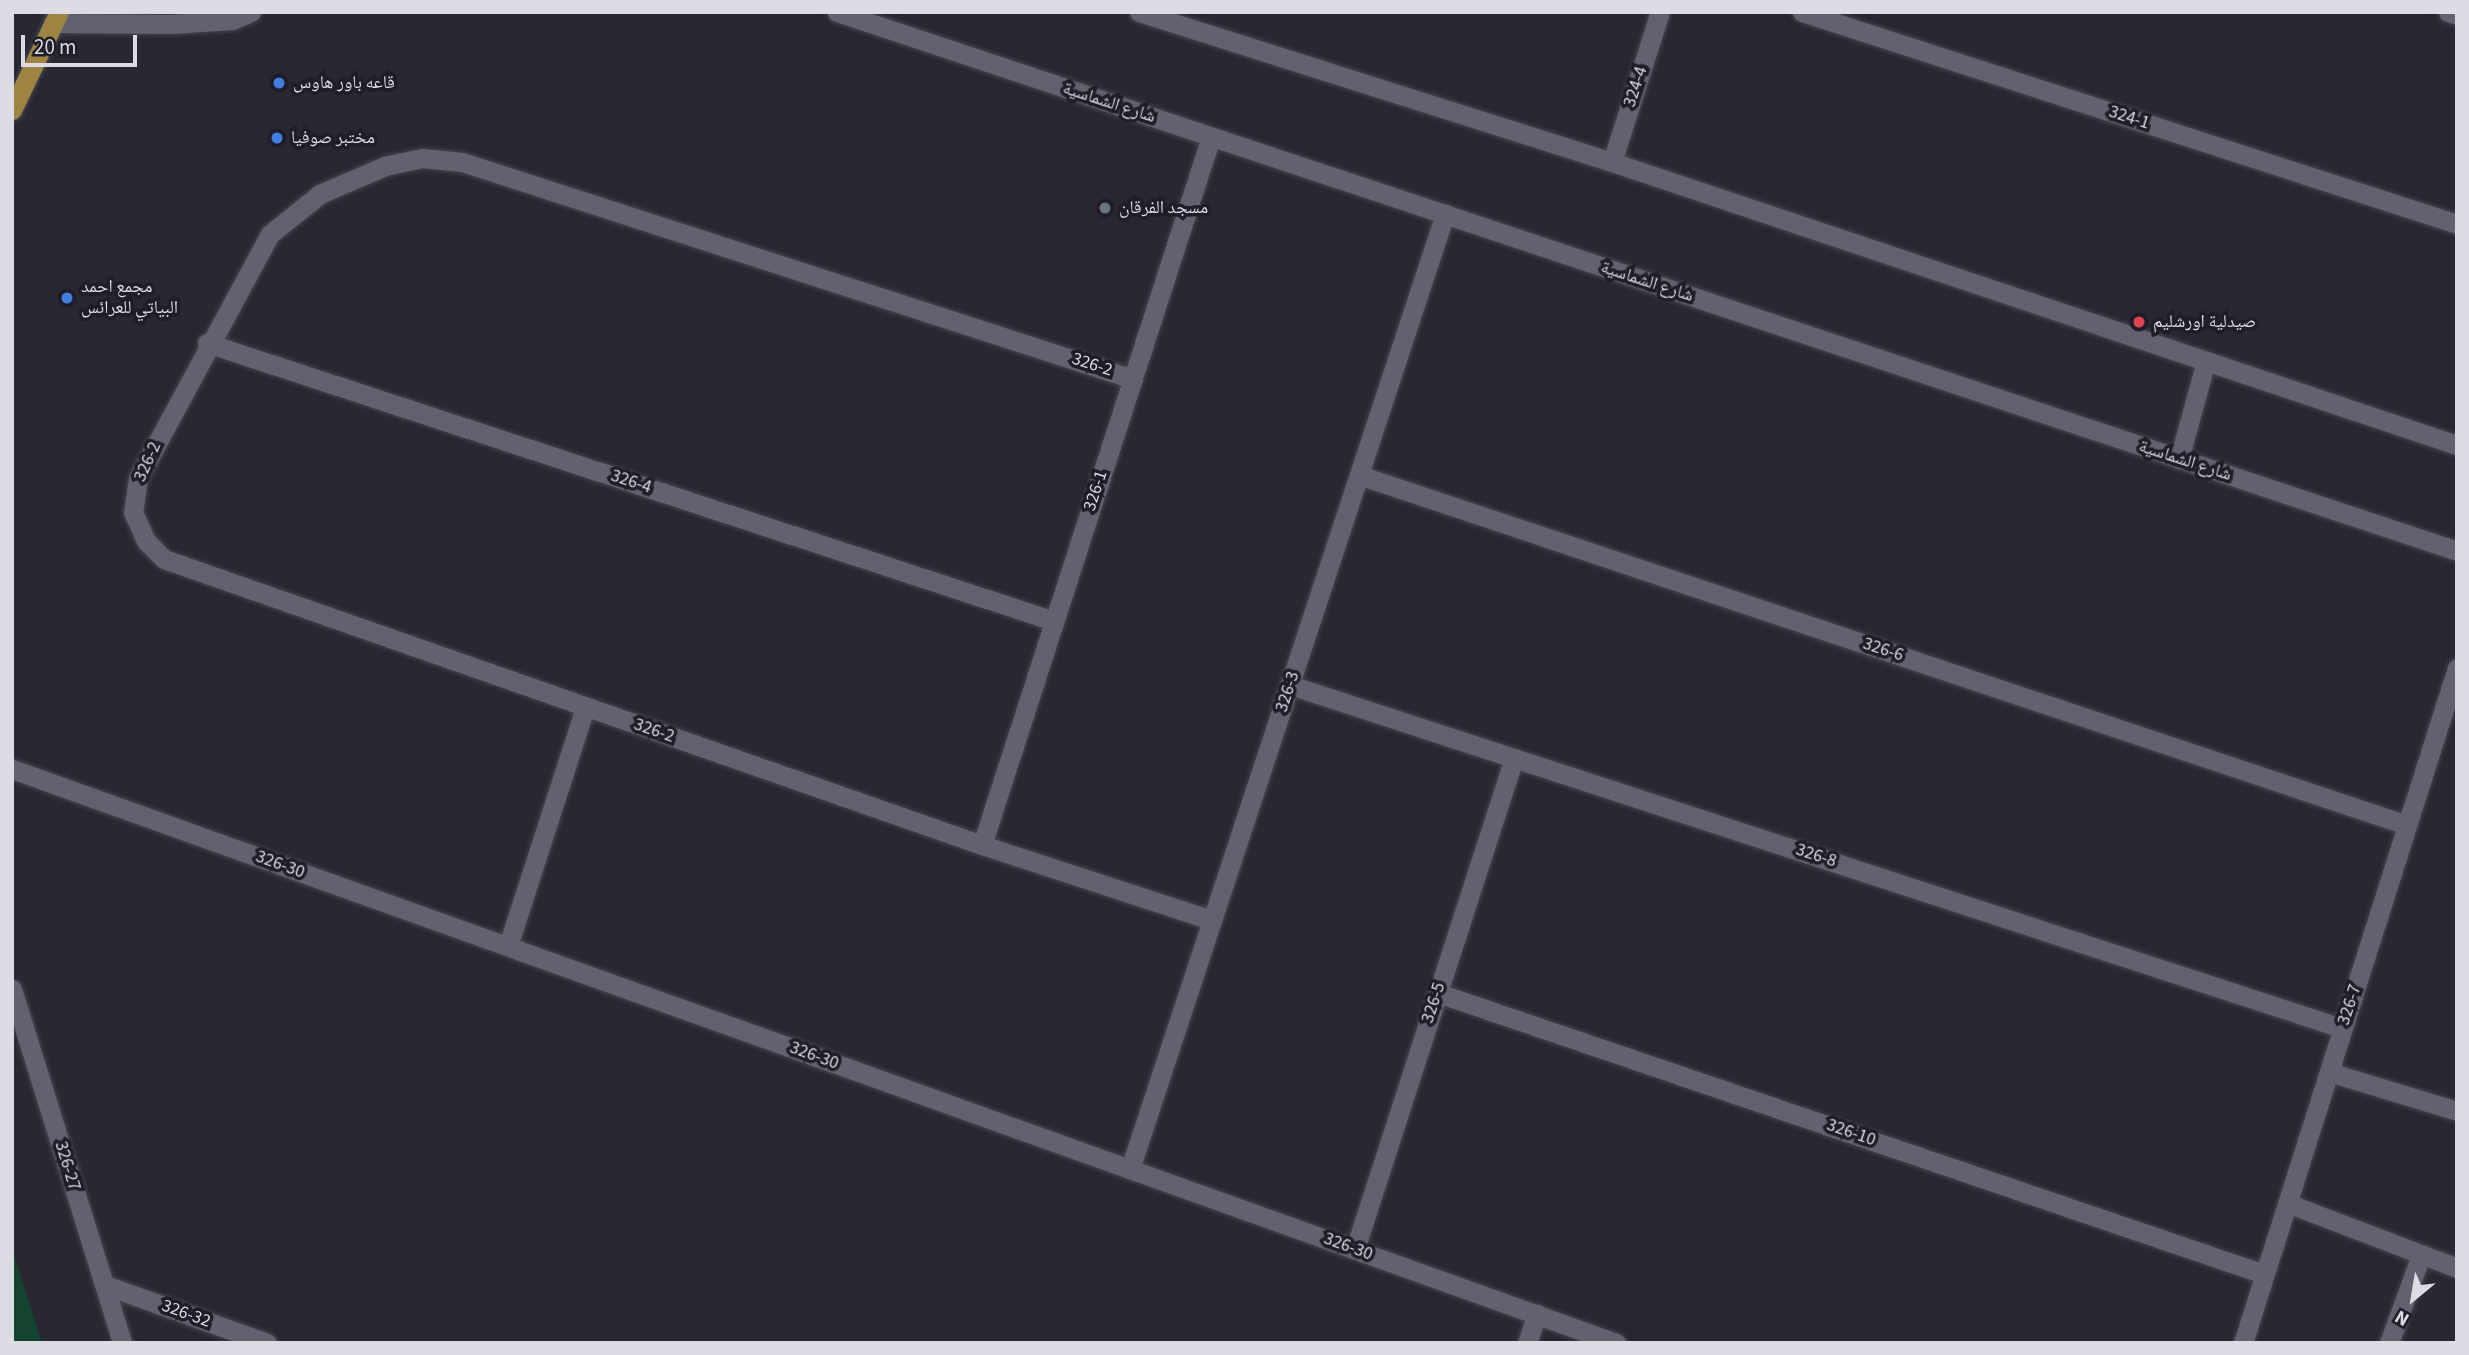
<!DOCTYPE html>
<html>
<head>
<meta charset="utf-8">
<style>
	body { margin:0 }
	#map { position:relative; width:2469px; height:1355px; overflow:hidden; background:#282732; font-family:"Source Sans 3","Noto Naskh Arabic",sans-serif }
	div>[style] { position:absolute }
	.green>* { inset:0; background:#144430 }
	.roads { filter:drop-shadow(0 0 2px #46444f) drop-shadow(0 0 2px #46444f) }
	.service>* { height:19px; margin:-9.5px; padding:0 9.5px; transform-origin:9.5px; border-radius:9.5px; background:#62616f }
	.minor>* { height:19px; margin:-9.5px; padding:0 9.5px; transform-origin:9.5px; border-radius:9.5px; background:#62616f }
	.tertiary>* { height:19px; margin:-9.5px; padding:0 9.5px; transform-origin:9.5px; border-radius:9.5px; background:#62616f }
	.primary>* { height:19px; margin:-9.5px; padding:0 9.5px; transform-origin:9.5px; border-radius:9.5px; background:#9d8443 }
	.dots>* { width:19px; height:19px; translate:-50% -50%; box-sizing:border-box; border:4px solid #1e1d28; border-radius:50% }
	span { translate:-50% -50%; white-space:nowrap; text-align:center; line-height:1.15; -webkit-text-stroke:7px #1e1d28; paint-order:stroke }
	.poi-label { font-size:18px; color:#dcdce4 }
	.left { translate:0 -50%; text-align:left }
	.street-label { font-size:18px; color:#dcdce4 }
	.frame { position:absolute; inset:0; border:14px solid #dcdce4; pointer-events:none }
	.north { position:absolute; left:2378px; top:1264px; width:70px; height:70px; -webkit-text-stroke:5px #1e1d28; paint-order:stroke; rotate:210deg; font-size:19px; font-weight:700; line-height:28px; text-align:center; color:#dcdce4 }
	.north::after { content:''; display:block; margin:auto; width:24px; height:32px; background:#dcdce4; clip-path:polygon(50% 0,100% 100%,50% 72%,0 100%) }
	.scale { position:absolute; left:21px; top:35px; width:116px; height:32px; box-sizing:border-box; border:4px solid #dcdce4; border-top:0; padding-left:9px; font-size:21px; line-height:24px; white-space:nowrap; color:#dcdce4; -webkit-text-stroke:5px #1e1d28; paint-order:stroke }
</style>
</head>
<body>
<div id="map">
	<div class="green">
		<i style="clip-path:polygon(12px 1249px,42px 1343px,12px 1343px)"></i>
	</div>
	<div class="roads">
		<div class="service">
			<i style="left:53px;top:23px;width:118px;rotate:0.5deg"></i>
			<i style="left:171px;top:24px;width:61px;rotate:-3.8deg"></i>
			<i style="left:232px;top:20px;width:21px;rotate:-23deg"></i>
			<i style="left:2329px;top:1072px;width:134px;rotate:16.9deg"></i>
			<i style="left:2287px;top:1203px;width:182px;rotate:20.9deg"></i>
			<i style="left:2389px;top:1343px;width:94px;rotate:-70deg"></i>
		</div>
		<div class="minor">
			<i style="left:1802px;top:12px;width:688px;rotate:17.93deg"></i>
			<i style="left:2448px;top:12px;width:9px;rotate:18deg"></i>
			<i style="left:1612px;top:162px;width:157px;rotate:-72.3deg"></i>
			<i style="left:207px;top:343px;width:891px;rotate:18.17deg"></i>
			<i style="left:1133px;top:379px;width:705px;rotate:-162.08deg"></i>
			<i style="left:462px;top:162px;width:40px;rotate:-174.3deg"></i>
			<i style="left:422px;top:158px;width:38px;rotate:168deg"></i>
			<i style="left:385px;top:166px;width:71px;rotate:156.7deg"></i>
			<i style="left:320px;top:194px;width:64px;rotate:141.3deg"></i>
			<i style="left:270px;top:234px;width:277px;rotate:118.4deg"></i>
			<i style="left:138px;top:478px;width:34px;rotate:98deg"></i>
			<i style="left:133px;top:512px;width:32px;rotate:66deg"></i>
			<i style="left:146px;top:541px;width:25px;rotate:45deg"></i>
			<i style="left:164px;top:559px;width:867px;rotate:19.27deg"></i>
			<i style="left:982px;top:845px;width:242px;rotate:18.1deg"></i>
			<i style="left:1359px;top:475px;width:1105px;rotate:18.47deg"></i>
			<i style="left:1290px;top:685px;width:1107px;rotate:18.06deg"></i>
			<i style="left:12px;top:769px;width:1704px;rotate:19.69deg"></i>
			<i style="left:982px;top:845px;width:744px;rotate:-72.08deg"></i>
			<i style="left:508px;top:946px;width:251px;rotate:-72.1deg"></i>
			<i style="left:12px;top:989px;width:371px;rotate:72.7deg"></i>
			<i style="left:1438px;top:993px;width:872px;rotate:18.79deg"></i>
			<i style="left:1130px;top:1169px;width:1006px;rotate:-71.75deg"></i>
			<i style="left:1355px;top:1249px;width:516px;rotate:-72.06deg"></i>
			<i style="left:105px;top:1285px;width:172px;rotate:19.7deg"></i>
			<i style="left:1527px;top:1343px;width:31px;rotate:-71deg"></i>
			<i style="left:2243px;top:1343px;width:708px;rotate:-72.41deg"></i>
		</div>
		<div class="tertiary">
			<i style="left:837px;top:12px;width:1707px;rotate:18.4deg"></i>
			<i style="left:1139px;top:12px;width:496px;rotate:17.6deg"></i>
			<i style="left:1612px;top:162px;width:891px;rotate:18.52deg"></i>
			<i style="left:2179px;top:459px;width:102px;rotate:-74.6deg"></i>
		</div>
		<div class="primary">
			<i style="left:12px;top:110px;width:109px;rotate:-64.4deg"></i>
		</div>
	</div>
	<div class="dots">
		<i style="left:279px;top:83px;background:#3f7fe0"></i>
		<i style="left:277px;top:138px;background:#3f7fe0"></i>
		<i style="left:1105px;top:208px;background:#6b7280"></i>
		<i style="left:67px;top:298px;background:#3f7fe0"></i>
		<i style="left:2139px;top:322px;background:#e0444e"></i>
	</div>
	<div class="poi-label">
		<span class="left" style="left:293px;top:83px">قاعه باور هاوس</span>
		<span class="left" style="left:291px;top:138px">مختبر صوفيا</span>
		<span class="left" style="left:1119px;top:208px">مسجد الفرقان</span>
		<span class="left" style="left:81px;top:298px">مجمع احمد<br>البياتي للعرائس</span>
		<span class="left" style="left:2153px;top:322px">صيدلية اورشليم</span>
	</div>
	<div class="street-label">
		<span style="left:1636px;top:87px;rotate:-72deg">324-4</span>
		<span style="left:1109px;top:103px;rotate:18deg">شارع الشماسية</span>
		<span style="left:2129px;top:118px;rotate:18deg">324-1</span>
		<span style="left:1647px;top:282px;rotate:18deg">شارع الشماسية</span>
		<span style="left:1092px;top:365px;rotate:18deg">326-2</span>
		<span style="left:2185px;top:461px;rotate:18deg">شارع الشماسية</span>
		<span style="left:148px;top:462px;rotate:-66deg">326-2</span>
		<span style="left:631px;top:482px;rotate:18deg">326-4</span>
		<span style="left:1096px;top:491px;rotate:-72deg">326-1</span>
		<span style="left:1883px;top:650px;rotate:18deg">326-6</span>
		<span style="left:1288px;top:692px;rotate:-72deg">326-3</span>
		<span style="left:654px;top:731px;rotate:19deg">326-2</span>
		<span style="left:1816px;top:856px;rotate:18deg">326-8</span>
		<span style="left:280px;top:865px;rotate:20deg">326-30</span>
		<span style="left:1434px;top:1003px;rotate:-72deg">326-5</span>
		<span style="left:2350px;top:1005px;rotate:-72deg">326-7</span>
		<span style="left:814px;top:1056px;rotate:20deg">326-30</span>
		<span style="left:1851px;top:1133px;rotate:19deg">326-10</span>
		<span style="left:67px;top:1166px;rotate:73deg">326-27</span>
		<span style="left:1348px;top:1247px;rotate:20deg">326-30</span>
		<span style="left:186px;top:1314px;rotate:20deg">326-32</span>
	</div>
	<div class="frame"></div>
	<div class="north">N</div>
	<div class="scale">20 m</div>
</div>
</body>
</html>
